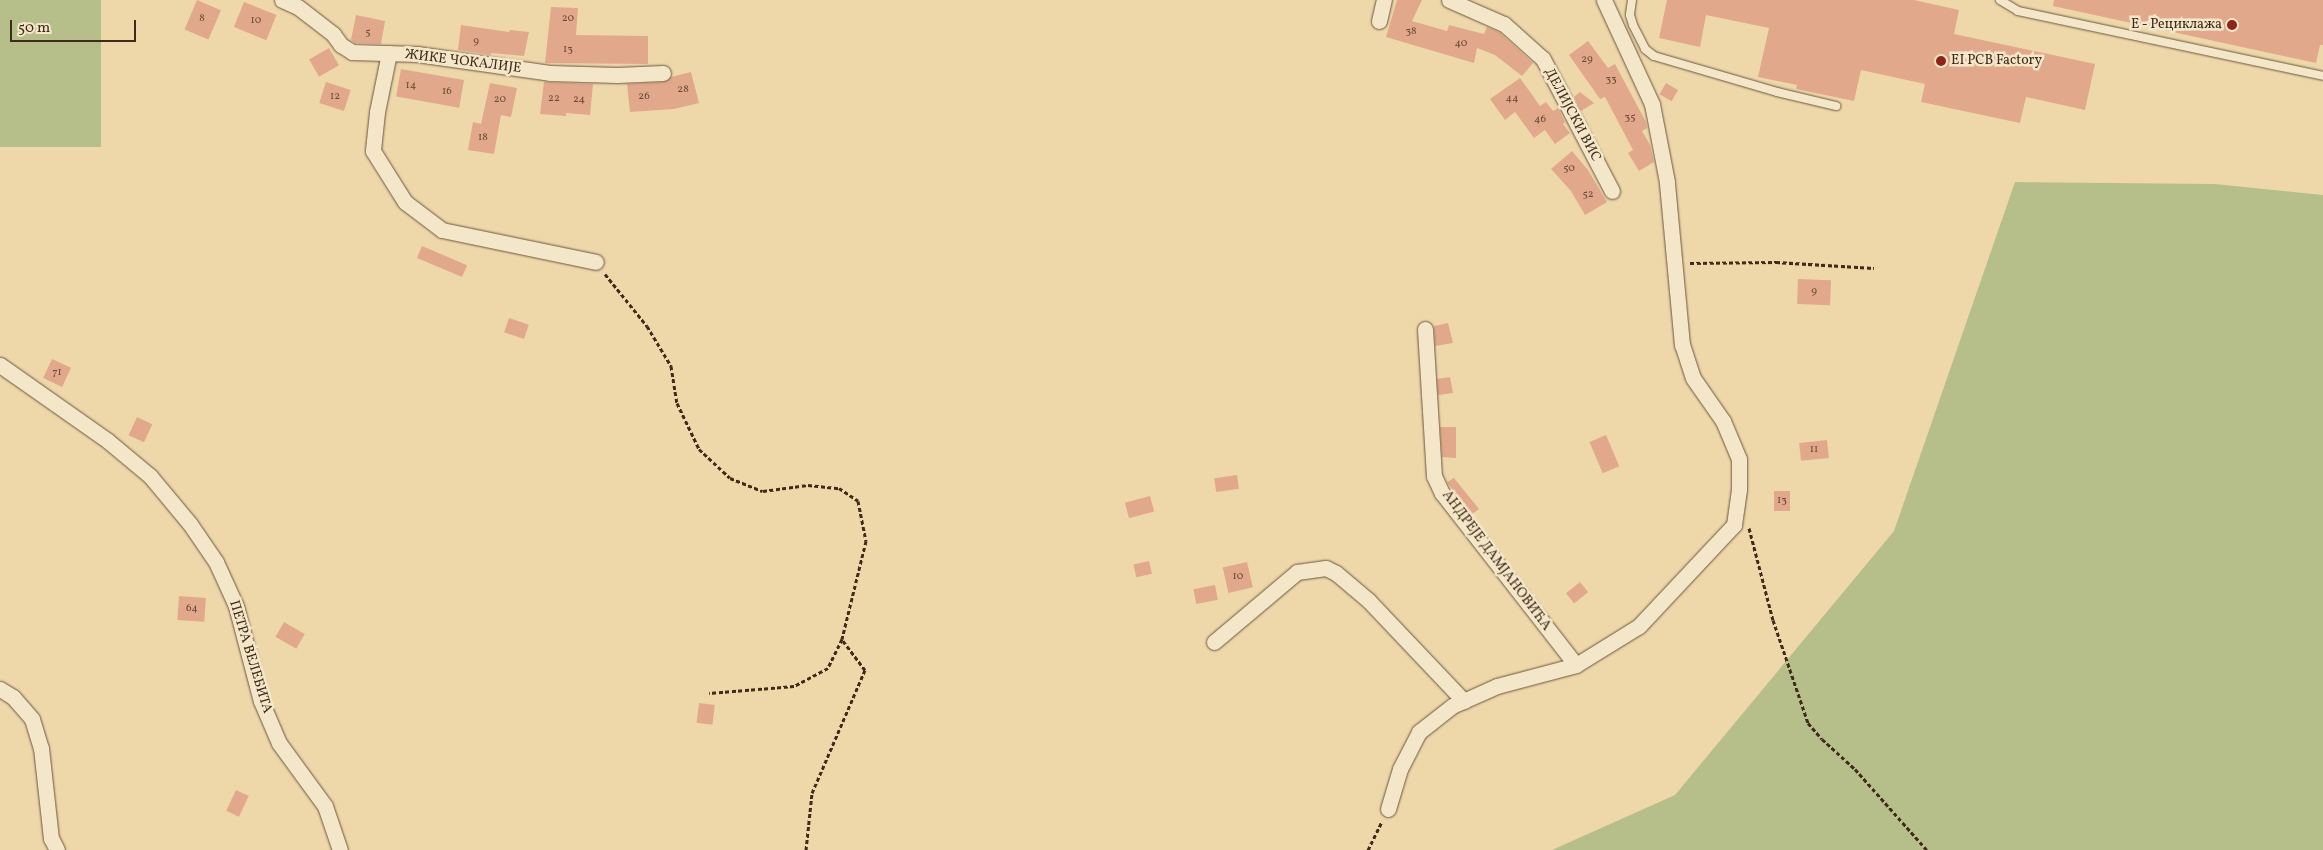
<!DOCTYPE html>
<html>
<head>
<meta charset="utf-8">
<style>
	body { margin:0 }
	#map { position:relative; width:2323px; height:850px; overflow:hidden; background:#eed8aa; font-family:Vollkorn,serif }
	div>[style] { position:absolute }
	.green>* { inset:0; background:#b6bf8a; transform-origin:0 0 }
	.building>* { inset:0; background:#e2a88b; transform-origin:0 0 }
	.path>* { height:3px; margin-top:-1.5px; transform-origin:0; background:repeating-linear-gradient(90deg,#3f2b19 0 4px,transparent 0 6.5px) }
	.roads { filter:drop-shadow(0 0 1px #6b563d) drop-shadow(0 0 1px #6b563d) }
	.service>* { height:8px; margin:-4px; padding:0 4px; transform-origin:4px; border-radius:4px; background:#f4e6c8 }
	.minor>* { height:15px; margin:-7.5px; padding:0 7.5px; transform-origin:7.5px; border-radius:7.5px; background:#f4e6c8 }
	.dots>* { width:14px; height:14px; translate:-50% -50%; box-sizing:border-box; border:2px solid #f4e6c8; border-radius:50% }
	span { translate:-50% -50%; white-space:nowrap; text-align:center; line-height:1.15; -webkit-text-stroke:5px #f4e6c8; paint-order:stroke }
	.number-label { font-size:11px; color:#684a36 }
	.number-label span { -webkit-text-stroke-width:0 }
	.poi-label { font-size:14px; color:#3f2b19 }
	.right { translate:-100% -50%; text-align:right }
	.left { translate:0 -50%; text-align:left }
	.street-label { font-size:14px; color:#3f2b19 }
	.scale { position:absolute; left:10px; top:20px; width:126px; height:22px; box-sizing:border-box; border:2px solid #3f2b19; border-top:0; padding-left:6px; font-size:15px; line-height:18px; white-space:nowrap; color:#3f2b19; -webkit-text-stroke:4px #f4e6c8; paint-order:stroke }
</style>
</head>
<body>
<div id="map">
	<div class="green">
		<i style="left:0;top:0;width:101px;height:147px"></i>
		<i style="clip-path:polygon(2015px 182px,2215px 184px,2323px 195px,2323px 850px,1552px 850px,1675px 795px,1894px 531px)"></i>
	</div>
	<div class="building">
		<i style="left:197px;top:0;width:26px;height:32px;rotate:23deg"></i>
		<i style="clip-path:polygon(1397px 0,1422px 0,1412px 21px,1447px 31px,1449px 25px,1484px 34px,1487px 27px,1499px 32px,1533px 63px,1522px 76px,1495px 55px,1477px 48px,1474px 63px,1386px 37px)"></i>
		<i style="clip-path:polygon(1667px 0,1914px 0,1959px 10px,1954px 34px,2095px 64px,2085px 110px,2026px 97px,2020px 123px,1921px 102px,1925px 84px,1861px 70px,1854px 101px,1796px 89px,1797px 85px,1758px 77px,1769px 28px,1706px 15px,1700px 47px,1659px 38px)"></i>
		<i style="clip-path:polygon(2054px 0,2323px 0,2323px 45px,2320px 45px,2316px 63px,2053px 6px)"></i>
		<i style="left:244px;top:2px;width:35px;height:27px;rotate:22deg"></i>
		<i style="clip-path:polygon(551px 7px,578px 8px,576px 35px,648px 36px,648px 64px,545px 63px)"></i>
		<i style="clip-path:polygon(356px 15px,385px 21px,381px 44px,355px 43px,351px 40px)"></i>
		<i style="clip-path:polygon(461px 25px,509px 32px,510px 30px,529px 32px,524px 56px,491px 53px,491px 55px,458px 50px)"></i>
		<i style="clip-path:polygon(1588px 41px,1608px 68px,1615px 64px,1646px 122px,1647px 128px,1642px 131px,1650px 145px,1654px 162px,1639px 171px,1628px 153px,1633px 150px,1605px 97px,1600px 99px,1569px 55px)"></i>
		<i style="left:329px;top:48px;width:20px;height:23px;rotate:60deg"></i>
		<i style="left:401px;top:69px;width:64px;height:28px;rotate:10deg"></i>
		<i style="clip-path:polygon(691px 72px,699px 103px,674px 109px,630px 112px,627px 84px,663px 82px,671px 77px)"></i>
		<i style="clip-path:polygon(1520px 78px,1540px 106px,1546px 102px,1553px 111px,1558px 108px,1565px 122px,1563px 124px,1570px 133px,1555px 144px,1545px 130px,1534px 138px,1515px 112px,1505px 120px,1490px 99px)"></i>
		<i style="left:326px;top:82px;width:26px;height:22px;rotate:18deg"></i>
		<i style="clip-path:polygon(544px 82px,593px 84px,590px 115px,566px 113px,566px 116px,540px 114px)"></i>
		<i style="clip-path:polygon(490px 83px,517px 88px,511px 117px,501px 115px,494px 154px,468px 150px,473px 122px,481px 124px)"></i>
		<i style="left:1666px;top:83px;width:14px;height:13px;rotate:30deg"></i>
		<i style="clip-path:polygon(1580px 92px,1594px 103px,1581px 111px,1574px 97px)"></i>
		<i style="clip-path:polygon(1572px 151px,1588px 170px,1607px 202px,1585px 215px,1571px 191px,1551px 169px)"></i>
		<i style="left:422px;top:246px;width:49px;height:13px;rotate:23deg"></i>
		<i style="left:1798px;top:279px;width:33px;height:25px;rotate:2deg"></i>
		<i style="left:509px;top:318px;width:21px;height:15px;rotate:19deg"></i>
		<i style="clip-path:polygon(1448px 323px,1453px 343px,1435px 346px,1434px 326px)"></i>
		<i style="left:52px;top:359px;width:21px;height:21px;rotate:25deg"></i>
		<i style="clip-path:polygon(1450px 377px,1453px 393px,1438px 395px,1437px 379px)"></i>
		<i style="left:137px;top:417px;width:17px;height:20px;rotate:25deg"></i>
		<i style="clip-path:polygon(1440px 427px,1456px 427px,1456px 458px,1442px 457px)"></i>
		<i style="left:1606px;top:435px;width:34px;height:18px;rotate:67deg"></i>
		<i style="left:1827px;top:440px;width:18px;height:28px;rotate:84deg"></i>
		<i style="left:1237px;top:475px;width:14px;height:23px;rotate:82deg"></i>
		<i style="clip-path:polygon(1454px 478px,1479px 509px,1471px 515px,1447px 482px)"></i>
		<i style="left:1774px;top:491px;width:16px;height:20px"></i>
		<i style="left:1150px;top:496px;width:16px;height:26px;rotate:75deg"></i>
		<i style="left:1149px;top:561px;width:13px;height:16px;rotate:77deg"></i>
		<i style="left:1247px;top:562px;width:26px;height:25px;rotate:77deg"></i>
		<i style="left:1580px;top:582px;width:13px;height:18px;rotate:51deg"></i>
		<i style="left:1215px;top:585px;width:15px;height:22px;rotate:79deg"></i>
		<i style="left:179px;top:596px;width:27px;height:24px;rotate:4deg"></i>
		<i style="left:284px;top:622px;width:24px;height:17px;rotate:30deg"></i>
		<i style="left:699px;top:703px;width:16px;height:20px;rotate:7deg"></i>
		<i style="left:236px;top:790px;width:14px;height:23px;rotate:25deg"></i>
	</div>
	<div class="path">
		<i style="left:1690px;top:263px;width:86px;rotate:-0.7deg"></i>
		<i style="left:1776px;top:262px;width:98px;rotate:3.5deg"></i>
		<i style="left:605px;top:274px;width:67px;rotate:51.1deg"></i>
		<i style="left:647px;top:326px;width:47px;rotate:59deg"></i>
		<i style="left:671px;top:366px;width:37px;rotate:81deg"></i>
		<i style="left:677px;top:403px;width:51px;rotate:64.4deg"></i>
		<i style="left:699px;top:449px;width:42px;rotate:43.1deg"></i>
		<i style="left:730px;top:478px;width:35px;rotate:22deg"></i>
		<i style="left:763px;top:491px;width:45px;rotate:-7.6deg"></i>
		<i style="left:808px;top:485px;width:31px;rotate:6deg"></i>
		<i style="left:839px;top:488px;width:23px;rotate:34deg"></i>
		<i style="left:858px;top:501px;width:41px;rotate:78.7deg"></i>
		<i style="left:866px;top:541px;width:101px;rotate:103.8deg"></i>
		<i style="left:842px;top:639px;width:32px;rotate:116deg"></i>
		<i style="left:828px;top:668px;width:38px;rotate:152deg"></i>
		<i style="left:794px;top:686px;width:85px;rotate:175.3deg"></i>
		<i style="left:1749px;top:528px;width:95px;rotate:75.4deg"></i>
		<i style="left:1773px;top:620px;width:109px;rotate:71.2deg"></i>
		<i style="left:1808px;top:723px;width:21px;rotate:49deg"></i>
		<i style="left:1822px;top:739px;width:45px;rotate:42.3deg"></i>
		<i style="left:1855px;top:769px;width:108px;rotate:48.4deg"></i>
		<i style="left:806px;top:850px;width:57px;rotate:-84deg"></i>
		<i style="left:812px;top:793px;width:134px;rotate:-66.7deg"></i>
		<i style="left:865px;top:670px;width:39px;rotate:-127deg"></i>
		<i style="left:1368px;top:850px;width:32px;rotate:-64deg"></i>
	</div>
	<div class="roads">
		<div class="service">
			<i style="left:1632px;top:0;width:15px;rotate:98deg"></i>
			<i style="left:1630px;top:15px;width:10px;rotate:73deg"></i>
			<i style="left:1633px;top:25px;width:27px;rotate:63deg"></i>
			<i style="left:1645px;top:49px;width:11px;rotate:38deg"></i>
			<i style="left:1654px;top:56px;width:128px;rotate:16.3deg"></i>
			<i style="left:1777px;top:92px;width:61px;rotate:13.3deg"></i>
			<i style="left:2000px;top:0;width:21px;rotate:31deg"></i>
			<i style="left:2018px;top:11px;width:312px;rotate:12deg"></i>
		</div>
		<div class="minor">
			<i style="left:282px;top:0;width:17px;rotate:24deg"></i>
			<i style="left:298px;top:7px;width:44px;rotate:37.6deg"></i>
			<i style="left:333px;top:34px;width:14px;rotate:54deg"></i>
			<i style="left:341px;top:45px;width:13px;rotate:32deg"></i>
			<i style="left:352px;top:52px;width:65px;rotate:1.8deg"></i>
			<i style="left:417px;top:54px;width:134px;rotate:8.1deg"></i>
			<i style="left:550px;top:73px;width:67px;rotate:1.7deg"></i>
			<i style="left:617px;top:75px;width:46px;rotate:-2.5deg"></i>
			<i style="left:1449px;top:0;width:60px;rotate:23.6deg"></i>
			<i style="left:1504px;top:24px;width:52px;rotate:41.9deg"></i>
			<i style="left:1543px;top:59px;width:149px;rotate:62.4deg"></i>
			<i style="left:1379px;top:21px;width:22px;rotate:-77deg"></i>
			<i style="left:389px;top:53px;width:60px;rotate:101.5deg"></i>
			<i style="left:377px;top:112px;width:39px;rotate:96deg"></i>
			<i style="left:373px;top:151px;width:60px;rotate:57.9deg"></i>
			<i style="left:405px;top:202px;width:46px;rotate:37.1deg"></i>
			<i style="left:442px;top:230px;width:157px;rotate:11.7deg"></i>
			<i style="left:1425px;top:329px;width:147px;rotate:86.5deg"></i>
			<i style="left:1434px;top:476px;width:19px;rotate:65deg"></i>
			<i style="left:1442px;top:493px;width:218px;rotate:52.1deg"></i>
			<i style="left:0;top:365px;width:132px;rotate:35.1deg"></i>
			<i style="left:108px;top:441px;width:55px;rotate:39.8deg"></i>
			<i style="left:150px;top:476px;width:62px;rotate:50.2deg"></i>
			<i style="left:190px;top:524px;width:46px;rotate:55.6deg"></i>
			<i style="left:216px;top:562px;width:48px;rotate:65.6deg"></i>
			<i style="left:236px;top:606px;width:98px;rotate:75.3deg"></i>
			<i style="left:261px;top:701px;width:46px;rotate:66.8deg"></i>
			<i style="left:279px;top:743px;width:78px;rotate:53.9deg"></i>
			<i style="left:325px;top:806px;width:46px;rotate:71.2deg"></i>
			<i style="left:1214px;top:642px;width:109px;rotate:-40.1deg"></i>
			<i style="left:1297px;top:572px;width:29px;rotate:-8deg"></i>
			<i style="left:1326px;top:568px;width:11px;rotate:27deg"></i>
			<i style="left:1336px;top:573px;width:43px;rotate:40.3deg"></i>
			<i style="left:1369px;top:601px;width:138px;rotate:46.5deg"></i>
			<i style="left:0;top:689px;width:15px;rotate:32deg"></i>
			<i style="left:13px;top:697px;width:29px;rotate:49deg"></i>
			<i style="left:32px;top:719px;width:30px;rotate:73deg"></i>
			<i style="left:41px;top:748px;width:91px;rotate:83.7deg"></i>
			<i style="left:51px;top:838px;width:13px;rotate:63deg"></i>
			<i style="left:1388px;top:809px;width:42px;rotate:-73.3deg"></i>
			<i style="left:1400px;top:769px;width:42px;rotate:-62.8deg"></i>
			<i style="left:1419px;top:732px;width:42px;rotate:-38.2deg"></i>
			<i style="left:1452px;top:706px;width:49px;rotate:-24deg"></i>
			<i style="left:1497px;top:686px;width:82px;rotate:-14.9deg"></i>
			<i style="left:1576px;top:665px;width:74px;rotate:-31.8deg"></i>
			<i style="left:1639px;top:626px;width:139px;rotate:-46.8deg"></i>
			<i style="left:1734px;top:525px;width:36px;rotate:-82deg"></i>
			<i style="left:1739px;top:489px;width:30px;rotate:-90deg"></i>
			<i style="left:1739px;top:459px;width:41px;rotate:-112.8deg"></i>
			<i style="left:1723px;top:421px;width:52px;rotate:-124.9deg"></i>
			<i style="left:1693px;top:378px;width:35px;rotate:-108deg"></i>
			<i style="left:1682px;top:345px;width:164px;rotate:-95.3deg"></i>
			<i style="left:1667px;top:182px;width:79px;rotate:-100.9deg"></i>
			<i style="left:1652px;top:104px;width:115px;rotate:-114.8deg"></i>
		</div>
	</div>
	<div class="dots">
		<i style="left:2232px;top:25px;background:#8f2418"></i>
		<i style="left:1941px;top:61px;background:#8f2418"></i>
	</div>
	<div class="number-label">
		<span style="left:202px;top:19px">8</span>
		<span style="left:568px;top:19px">20</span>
		<span style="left:256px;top:21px">10</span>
		<span style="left:1411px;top:32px">38</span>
		<span style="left:368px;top:33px">5</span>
		<span style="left:476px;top:42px">9</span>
		<span style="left:1461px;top:44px">40</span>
		<span style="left:568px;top:50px">13</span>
		<span style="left:1587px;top:60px">29</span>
		<span style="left:1611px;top:80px">33</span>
		<span style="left:411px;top:86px">14</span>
		<span style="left:683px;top:90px">28</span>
		<span style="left:447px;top:92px">16</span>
		<span style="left:335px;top:97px">12</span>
		<span style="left:644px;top:97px">26</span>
		<span style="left:554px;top:99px">22</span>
		<span style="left:1512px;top:99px">44</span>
		<span style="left:500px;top:100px">20</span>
		<span style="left:579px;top:100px">24</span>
		<span style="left:1630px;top:118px">35</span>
		<span style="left:1540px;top:120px">46</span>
		<span style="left:483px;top:138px">18</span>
		<span style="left:1569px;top:169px">50</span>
		<span style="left:1588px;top:195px">52</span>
		<span style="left:1814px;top:292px">9</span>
		<span style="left:57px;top:373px">71</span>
		<span style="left:1814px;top:450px">11</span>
		<span style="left:1782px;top:501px">13</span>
		<span style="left:1238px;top:577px">10</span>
		<span style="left:192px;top:609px">64</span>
	</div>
	<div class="poi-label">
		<span class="right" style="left:2222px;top:25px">Е - Рециклажа</span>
		<span class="left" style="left:1951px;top:61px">EI PCB Factory</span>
	</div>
	<div class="street-label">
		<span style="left:463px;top:62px;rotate:7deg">ЖИКЕ ЧОКАЛИЈЕ</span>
		<span style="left:1572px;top:115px;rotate:62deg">ДЕЛИЈСКИ ВИС</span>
		<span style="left:1496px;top:561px;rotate:53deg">АНДРЕЈЕ ДАМЈАНОВИЋА</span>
		<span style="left:250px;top:657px;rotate:73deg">ПЕТРА ВЕЛЕБИТА</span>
	</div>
	<div class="scale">50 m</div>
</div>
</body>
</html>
